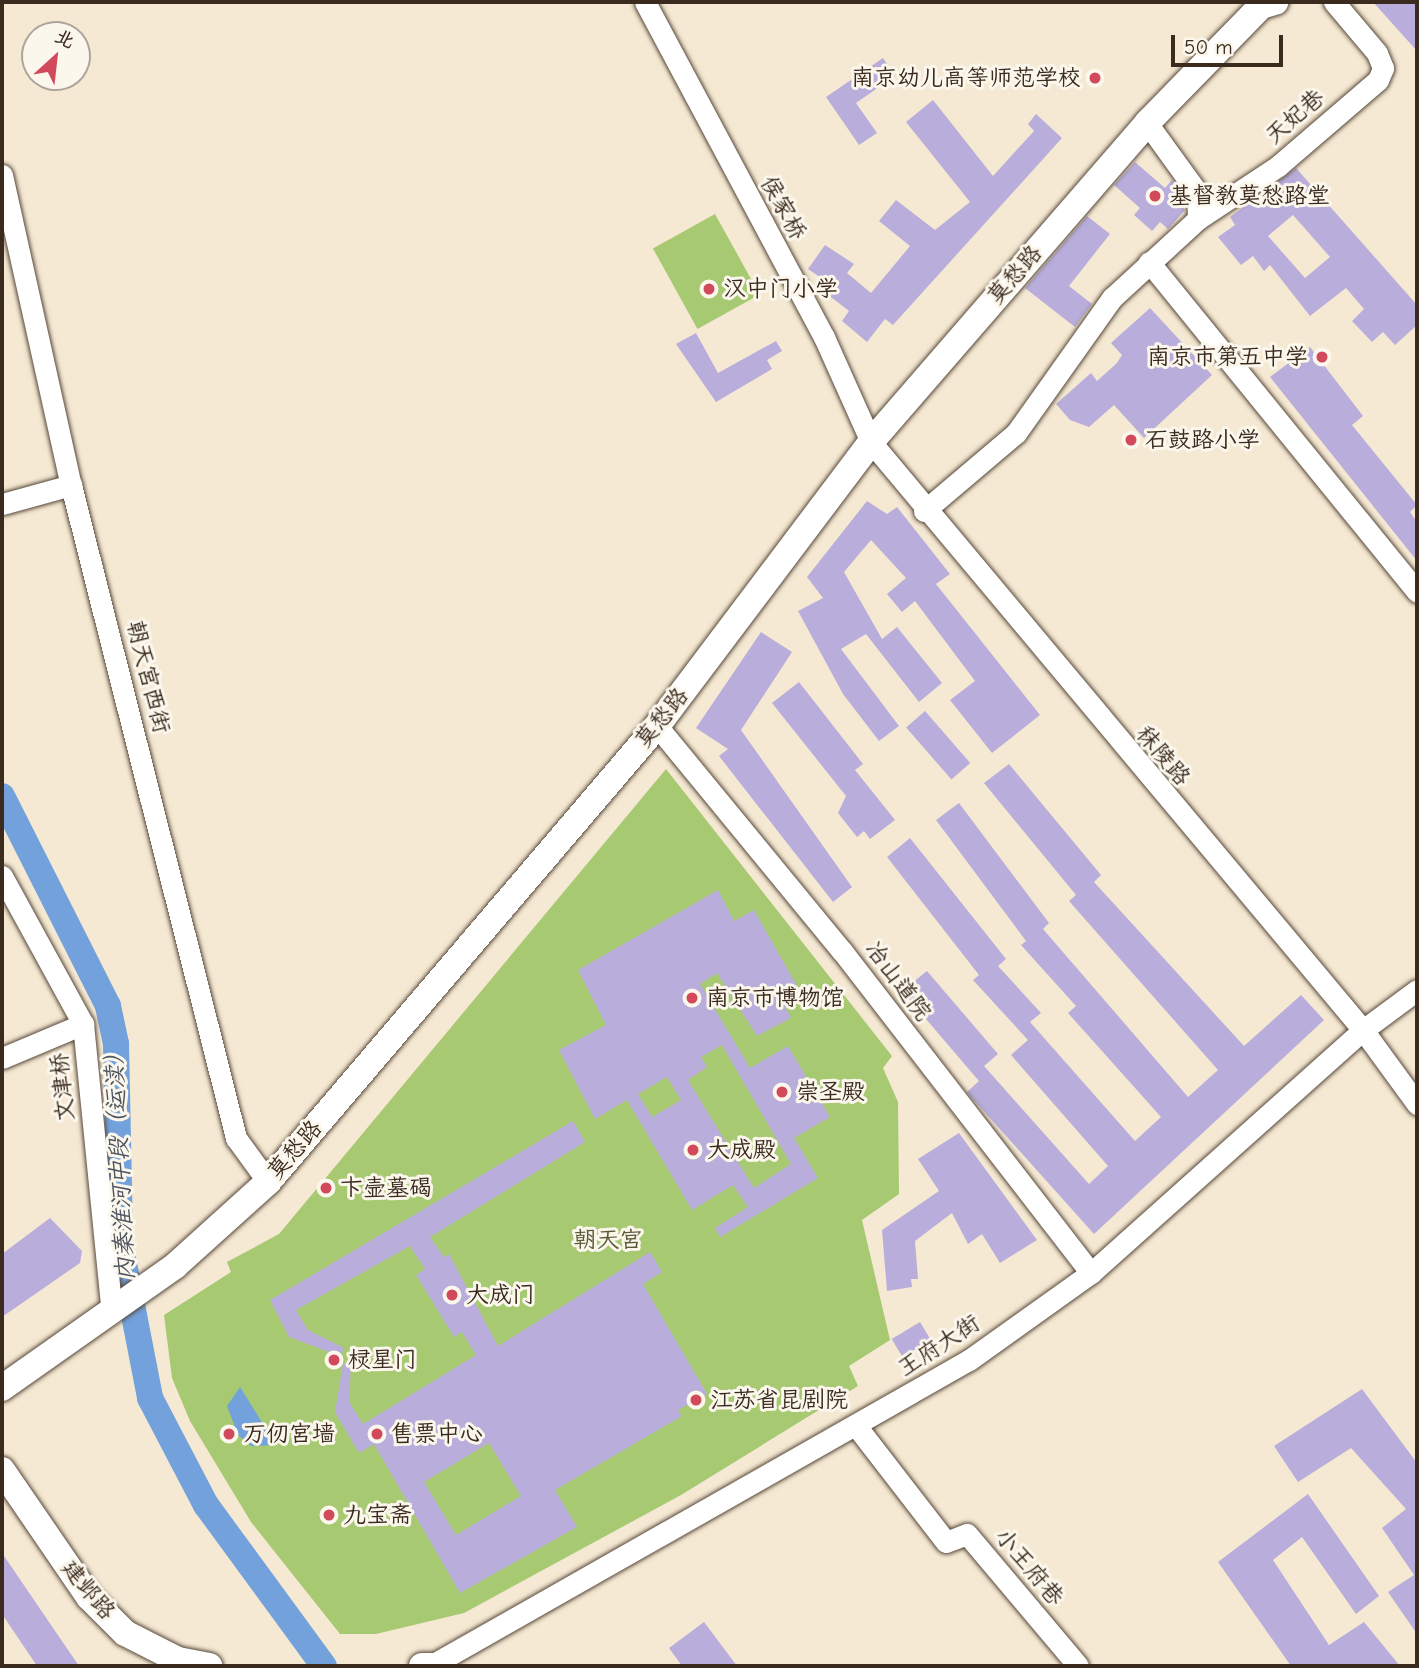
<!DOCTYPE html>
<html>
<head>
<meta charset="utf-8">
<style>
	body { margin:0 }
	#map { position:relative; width:1419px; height:1668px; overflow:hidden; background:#f5e9d3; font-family:"Comic Neue","LXGW WenKai TC",sans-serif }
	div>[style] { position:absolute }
	.green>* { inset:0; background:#a7c972; transform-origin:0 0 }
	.water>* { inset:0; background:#72a1db }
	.river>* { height:26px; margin:-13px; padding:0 13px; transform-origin:13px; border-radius:13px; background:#72a1db }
	.building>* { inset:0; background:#b9aedb; transform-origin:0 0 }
	.roads { filter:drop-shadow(0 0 2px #574739) drop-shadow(0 0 2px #574739) }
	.minor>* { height:21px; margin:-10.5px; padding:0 10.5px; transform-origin:10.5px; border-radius:10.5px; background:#fff }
	.major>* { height:26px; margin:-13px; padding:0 13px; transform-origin:13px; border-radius:13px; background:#fff }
	.dots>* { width:19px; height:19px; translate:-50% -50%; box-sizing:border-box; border:4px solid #fbf7ec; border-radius:50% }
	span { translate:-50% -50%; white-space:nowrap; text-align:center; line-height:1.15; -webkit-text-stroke:6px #fbf7ec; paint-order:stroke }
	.poi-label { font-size:23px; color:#3b2a1e }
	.right { translate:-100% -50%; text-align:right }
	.left { translate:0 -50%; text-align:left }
	.street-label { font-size:23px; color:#3b2a1e }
	.park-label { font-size:23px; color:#5b5a37 }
	.water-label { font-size:24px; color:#4e5460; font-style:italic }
	.frame { position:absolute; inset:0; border:4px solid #3b2a1e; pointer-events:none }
	.north { position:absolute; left:21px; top:21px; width:70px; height:70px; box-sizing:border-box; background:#fbf7ec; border:2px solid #aea59a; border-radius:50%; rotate:27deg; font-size:19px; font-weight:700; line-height:28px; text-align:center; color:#3b2a1e }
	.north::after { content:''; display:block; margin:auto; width:24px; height:32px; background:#d1495b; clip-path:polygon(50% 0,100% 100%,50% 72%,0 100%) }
	.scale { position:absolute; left:1171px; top:35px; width:112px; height:32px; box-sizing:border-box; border:4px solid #3b2a1e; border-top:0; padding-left:9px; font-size:21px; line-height:24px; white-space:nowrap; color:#3b2a1e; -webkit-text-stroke:5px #fbf7ec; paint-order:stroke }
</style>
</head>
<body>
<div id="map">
	<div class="green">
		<i style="left:715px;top:214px;width:92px;height:71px;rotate:61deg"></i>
		<i style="clip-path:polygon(666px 769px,892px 1056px,883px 1068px,898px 1102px,899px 1194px,862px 1220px,890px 1340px,849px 1366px,858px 1386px,681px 1495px,464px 1613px,376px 1634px,340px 1634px,251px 1522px,190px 1421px,172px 1378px,164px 1315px,231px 1272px,227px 1262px,279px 1234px)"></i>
	</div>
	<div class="water">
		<i style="clip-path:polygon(240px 1387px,276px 1445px,251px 1446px,238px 1435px,227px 1406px)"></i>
	</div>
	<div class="river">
		<i style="left:2px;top:796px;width:235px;rotate:63.2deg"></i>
		<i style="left:108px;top:1006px;width:39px;rotate:78deg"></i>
		<i style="left:116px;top:1044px;width:199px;rotate:88.8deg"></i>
		<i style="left:120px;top:1243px;width:158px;rotate:79deg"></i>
		<i style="left:150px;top:1398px;width:121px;rotate:62.4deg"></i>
		<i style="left:206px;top:1505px;width:200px;rotate:53.8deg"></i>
	</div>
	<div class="building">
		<i style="clip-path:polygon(1373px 2px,1417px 2px,1417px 51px)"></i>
		<i style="clip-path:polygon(883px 58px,895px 76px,856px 103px,877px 133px,859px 145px,826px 97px)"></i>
		<i style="clip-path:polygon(933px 100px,993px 176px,1034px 131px,1028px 124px,1036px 114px,1062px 138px,893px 325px,885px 319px,867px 342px,842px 321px,849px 311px,827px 294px,833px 286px,808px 269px,825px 245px,854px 264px,847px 273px,871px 293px,910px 246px,879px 221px,896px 200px,935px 230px,970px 202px,906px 122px)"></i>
		<i style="clip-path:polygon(1135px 162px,1165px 188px,1172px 180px,1183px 195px,1178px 201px,1185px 210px,1168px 229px,1160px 222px,1152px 231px,1134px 215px,1140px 208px,1114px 185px)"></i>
		<i style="clip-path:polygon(evenodd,1296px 168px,1417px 305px,1417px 325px,1395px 345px,1383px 332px,1372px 342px,1352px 321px,1364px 309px,1346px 288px,1310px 316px,1270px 265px,1264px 271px,1253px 256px,1241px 265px,1218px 237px,1235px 225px,1230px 217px,1296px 168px,1293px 215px,1330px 257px,1305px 278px,1268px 236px,1293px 215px)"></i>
		<i style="clip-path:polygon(1087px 216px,1110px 234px,1069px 286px,1092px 304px,1075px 327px,1025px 288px)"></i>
		<i style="clip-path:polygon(1150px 308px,1212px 375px,1144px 438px,1114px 405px,1089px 427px,1070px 420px,1056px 404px,1091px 373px,1097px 381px,1117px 363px,1122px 355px,1111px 343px)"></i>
		<i style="clip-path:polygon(696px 333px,718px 373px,776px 341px,782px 351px,767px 360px,772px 369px,716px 402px,676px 344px)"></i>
		<i style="clip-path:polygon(1310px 347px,1363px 416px,1352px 425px,1417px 505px,1410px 512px,1417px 522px,1417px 561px,1270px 377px)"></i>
		<i style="clip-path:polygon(867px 501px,887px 514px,897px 507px,950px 574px,936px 584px,1040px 715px,992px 753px,950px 700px,975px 681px,915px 601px,902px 612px,887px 594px,906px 578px,871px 540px,844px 572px,882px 639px,897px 627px,942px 683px,919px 702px,866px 634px,841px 649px,899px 726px,879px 741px,843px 694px,798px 611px,823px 598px,807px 577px)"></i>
		<i style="clip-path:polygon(761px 632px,792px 652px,741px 730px,852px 887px,833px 902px,719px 756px,728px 749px,696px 728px)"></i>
		<i style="clip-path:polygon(799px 682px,863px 764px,855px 770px,895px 820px,870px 839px,864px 831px,857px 837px,838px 813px,846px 796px,772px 703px)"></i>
		<i style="left:925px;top:711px;width:69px;height:25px;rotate:49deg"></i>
		<i style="clip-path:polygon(1009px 764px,1101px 875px,1094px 882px,1244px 1046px,1301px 995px,1324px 1020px,1094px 1234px,971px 1097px,967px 1092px,979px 1081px,902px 991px,927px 971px,998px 1054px,984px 1066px,1089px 1184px,1108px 1166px,1011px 1055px,1028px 1040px,973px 980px,979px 975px,887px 857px,910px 838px,1006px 959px,998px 966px,1041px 1013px,1030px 1022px,1135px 1141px,1161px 1117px,1068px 1013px,1076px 1006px,1021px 945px,1026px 941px,936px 820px,959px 803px,1049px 923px,1043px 929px,1188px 1097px,1218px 1070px,1069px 901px,1076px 895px,984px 783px)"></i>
		<i style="clip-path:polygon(evenodd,718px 890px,734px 921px,754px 910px,801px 993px,783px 1003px,791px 1018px,757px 1036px,717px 973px,700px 984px,750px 1068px,788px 1046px,830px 1117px,794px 1138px,818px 1178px,720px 1237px,715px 1228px,748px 1207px,733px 1185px,692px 1210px,627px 1100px,595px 1119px,559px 1050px,606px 1025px,578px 970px,718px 890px,722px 1045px,791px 1164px,754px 1188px,688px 1080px,707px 1067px,701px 1057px,722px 1045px,718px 890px,667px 1077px,681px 1100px,652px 1117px,638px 1094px,667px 1077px)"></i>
		<i style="clip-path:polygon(evenodd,573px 1121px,585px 1142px,430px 1237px,444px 1257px,449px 1254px,498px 1346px,650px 1252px,662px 1272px,643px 1284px,707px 1394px,678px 1410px,682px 1416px,555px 1490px,577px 1527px,460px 1593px,374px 1444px,359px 1453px,335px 1412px,343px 1363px,351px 1364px,349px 1402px,363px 1424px,476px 1355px,462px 1332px,454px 1337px,416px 1275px,425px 1269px,410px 1246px,296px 1310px,308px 1330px,344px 1348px,340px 1356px,289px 1337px,270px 1300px,573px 1121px,489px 1443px,521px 1496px,456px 1535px,424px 1482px,489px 1443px)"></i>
		<i style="clip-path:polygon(959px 1133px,1037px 1240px,1000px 1263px,982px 1234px,968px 1244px,952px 1213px,915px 1241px,918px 1279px,911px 1279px,912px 1287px,887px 1291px,882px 1230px,939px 1191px,918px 1159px)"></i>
		<i style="clip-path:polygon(50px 1218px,82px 1251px,80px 1263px,2px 1317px,2px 1254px)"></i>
		<i style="left:920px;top:1322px;width:21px;height:33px;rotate:59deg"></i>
		<i style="clip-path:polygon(1362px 1389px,1417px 1463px,1417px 1634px,1388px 1592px,1414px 1575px,1382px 1528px,1406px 1509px,1351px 1448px,1298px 1482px,1274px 1446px)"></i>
		<i style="clip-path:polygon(1308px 1494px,1379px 1596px,1356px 1614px,1302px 1537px,1273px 1560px,1329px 1645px,1364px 1622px,1400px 1666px,1291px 1666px,1218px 1562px)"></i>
		<i style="clip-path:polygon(2px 1553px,79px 1666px,37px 1666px,2px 1614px)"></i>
		<i style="clip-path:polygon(704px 1622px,737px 1666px,682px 1666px,669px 1648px)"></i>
	</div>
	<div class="roads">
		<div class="minor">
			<i style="left:645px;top:2px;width:380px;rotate:61.9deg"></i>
			<i style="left:824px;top:337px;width:115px;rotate:65.9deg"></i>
			<i style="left:871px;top:442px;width:767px;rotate:50.08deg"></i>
			<i style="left:1363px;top:1030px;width:92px;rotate:53.9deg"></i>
			<i style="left:2px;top:175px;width:318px;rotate:77.5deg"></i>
			<i style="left:71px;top:485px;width:674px;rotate:75.82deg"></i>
			<i style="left:236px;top:1138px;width:54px;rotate:54deg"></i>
			<i style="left:1198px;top:219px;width:96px;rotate:-33.5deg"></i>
			<i style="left:1278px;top:166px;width:132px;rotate:-40.7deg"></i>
			<i style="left:1378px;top:80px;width:13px;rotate:-67deg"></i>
			<i style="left:1383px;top:68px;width:16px;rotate:-112deg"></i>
			<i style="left:1377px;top:53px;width:67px;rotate:-130.1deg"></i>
			<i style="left:1149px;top:262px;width:425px;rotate:50.9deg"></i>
			<i style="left:2px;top:504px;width:72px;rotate:-15.4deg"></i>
			<i style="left:924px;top:511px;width:121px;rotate:-40.3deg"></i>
			<i style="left:1016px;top:433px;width:166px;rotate:-54.6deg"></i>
			<i style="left:1112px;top:298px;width:117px;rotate:-42.6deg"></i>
			<i style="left:1198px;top:219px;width:27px;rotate:-92deg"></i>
			<i style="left:1197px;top:192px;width:85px;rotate:-125.9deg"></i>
			<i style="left:657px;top:726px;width:291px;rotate:50.6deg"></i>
			<i style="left:842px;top:951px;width:407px;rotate:52.3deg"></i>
			<i style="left:2px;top:876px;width:169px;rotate:61.3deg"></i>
			<i style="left:83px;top:1024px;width:289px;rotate:84.3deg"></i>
			<i style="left:2px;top:1058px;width:88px;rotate:-22.8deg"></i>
			<i style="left:857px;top:1427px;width:145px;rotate:52.3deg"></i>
			<i style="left:946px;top:1542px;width:22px;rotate:-21deg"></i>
			<i style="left:967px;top:1534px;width:172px;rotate:49.9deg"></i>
			<i style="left:432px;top:1665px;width:618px;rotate:-29.6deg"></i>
			<i style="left:969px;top:1360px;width:150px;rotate:-35.5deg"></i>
			<i style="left:1091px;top:1273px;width:365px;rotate:-41.8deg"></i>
			<i style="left:1363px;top:1030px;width:67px;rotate:-36.5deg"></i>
		</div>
		<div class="major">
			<i style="left:2px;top:1388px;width:212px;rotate:-35.2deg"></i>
			<i style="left:175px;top:1266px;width:125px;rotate:-42.1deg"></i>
			<i style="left:268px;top:1182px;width:599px;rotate:-49.53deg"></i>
			<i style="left:657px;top:726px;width:356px;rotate:-53deg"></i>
			<i style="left:871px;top:442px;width:422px;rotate:-49.1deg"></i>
			<i style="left:1147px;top:123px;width:163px;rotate:-45.7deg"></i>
			<i style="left:1261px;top:6px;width:15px;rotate:-16deg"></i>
			<i style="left:2px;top:1470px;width:154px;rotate:55.6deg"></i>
			<i style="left:89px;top:1597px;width:51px;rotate:45deg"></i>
			<i style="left:125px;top:1633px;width:59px;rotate:27deg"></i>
			<i style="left:178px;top:1660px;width:32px;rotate:11deg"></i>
			<i style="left:422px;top:1666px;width:11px"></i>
		</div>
	</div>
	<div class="dots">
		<i style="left:1095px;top:78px;background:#d1495b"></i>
		<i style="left:1155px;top:196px;background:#d1495b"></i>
		<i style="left:709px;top:289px;background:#d1495b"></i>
		<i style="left:1322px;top:357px;background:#d1495b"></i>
		<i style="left:1131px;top:440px;background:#d1495b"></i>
		<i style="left:692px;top:998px;background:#d1495b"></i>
		<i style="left:782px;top:1092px;background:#d1495b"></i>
		<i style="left:693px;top:1150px;background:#d1495b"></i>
		<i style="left:326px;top:1188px;background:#d1495b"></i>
		<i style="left:452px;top:1295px;background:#d1495b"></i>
		<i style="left:334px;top:1360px;background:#d1495b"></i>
		<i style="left:696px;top:1400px;background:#d1495b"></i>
		<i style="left:229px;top:1434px;background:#d1495b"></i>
		<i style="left:377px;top:1434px;background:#d1495b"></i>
		<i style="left:329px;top:1515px;background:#d1495b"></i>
	</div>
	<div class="poi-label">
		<span class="right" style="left:1081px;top:78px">南京幼儿高等师范学校</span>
		<span class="left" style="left:1169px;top:196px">基督教莫愁路堂</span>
		<span class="left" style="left:723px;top:289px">汉中门小学</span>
		<span class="right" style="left:1308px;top:357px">南京市第五中学</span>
		<span class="left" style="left:1145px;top:440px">石鼓路小学</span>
		<span class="left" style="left:706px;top:998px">南京市博物馆</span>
		<span class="left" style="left:796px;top:1092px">崇圣殿</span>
		<span class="left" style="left:707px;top:1150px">大成殿</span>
		<span class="left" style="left:340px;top:1188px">卞壸墓碣</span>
		<span class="left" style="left:466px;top:1295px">大成门</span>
		<span class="left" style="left:348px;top:1360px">棂星门</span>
		<span class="left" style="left:710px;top:1400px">江苏省昆剧院</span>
		<span class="left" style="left:243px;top:1434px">万仞宫墙</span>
		<span class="left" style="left:391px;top:1434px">售票中心</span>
		<span class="left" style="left:343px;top:1515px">九宝斋</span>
	</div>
	<div class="street-label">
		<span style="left:1295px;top:117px;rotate:-41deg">天妃巷</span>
		<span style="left:783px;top:208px;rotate:61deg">侯家桥</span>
		<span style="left:1015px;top:275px;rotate:-49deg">莫愁路</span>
		<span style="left:148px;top:677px;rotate:76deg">朝天宫西街</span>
		<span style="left:662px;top:718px;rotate:-51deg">莫愁路</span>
		<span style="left:1163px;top:756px;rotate:50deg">秣陵路</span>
		<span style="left:898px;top:981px;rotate:53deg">冶山道院</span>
		<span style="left:63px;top:1087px;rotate:-96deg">文津桥</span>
		<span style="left:295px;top:1150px;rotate:-49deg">莫愁路</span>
		<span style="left:939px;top:1346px;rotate:-33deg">王府大街</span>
		<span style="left:1029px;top:1567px;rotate:50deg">小王府巷</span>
		<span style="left:88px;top:1590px;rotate:50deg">建邺路</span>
	</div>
	<div class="park-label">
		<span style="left:608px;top:1240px">朝天宫</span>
	</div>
	<div class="water-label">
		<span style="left:120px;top:1161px;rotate:-93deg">内秦淮河中段（运渎）</span>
	</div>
	<div class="frame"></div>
	<div class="north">北</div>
	<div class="scale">50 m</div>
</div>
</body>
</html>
